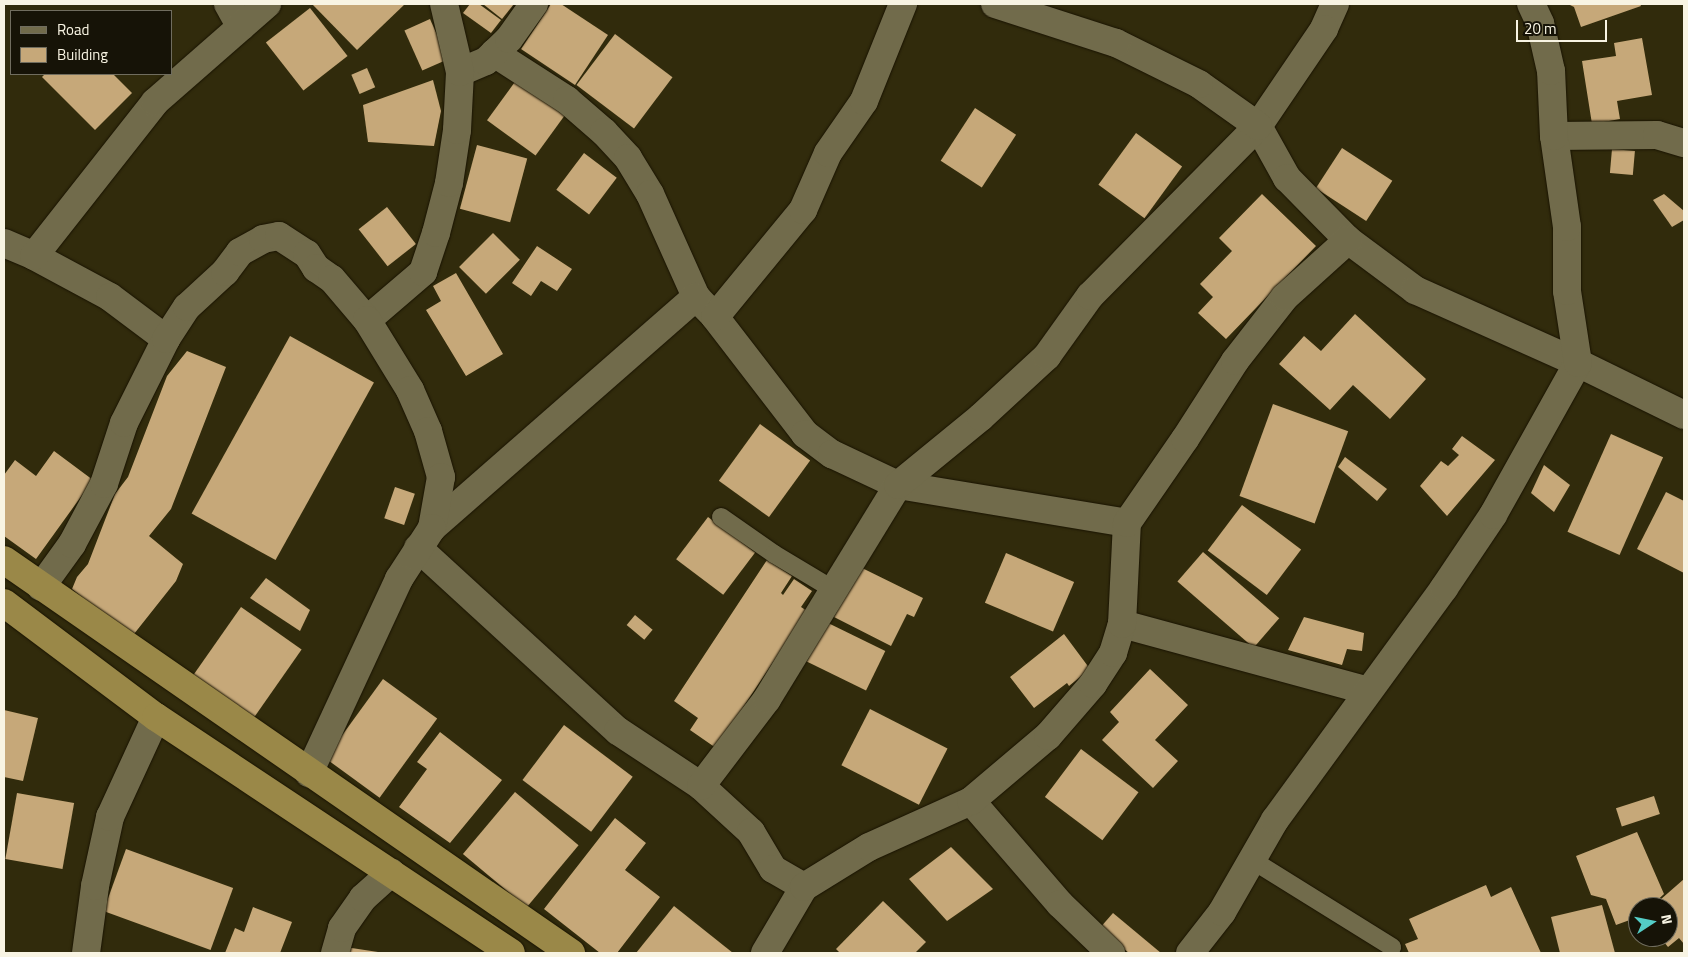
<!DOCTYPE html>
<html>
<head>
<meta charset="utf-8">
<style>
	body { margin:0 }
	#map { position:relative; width:1688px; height:957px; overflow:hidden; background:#312b0c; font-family:"Titillium Web",sans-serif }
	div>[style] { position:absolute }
	.building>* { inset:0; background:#c6a879; transform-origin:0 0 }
	.roads { filter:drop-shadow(0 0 1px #191300) drop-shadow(0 0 1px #191300) }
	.service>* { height:18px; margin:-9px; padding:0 9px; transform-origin:9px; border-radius:9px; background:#716b4b }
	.minor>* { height:28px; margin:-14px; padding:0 14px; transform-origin:14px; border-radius:14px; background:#716b4b }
	.trunk>* { height:28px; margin:-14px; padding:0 14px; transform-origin:14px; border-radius:14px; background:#9a8848 }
	span { translate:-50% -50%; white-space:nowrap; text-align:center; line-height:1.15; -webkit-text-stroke:5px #161307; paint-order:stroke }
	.frame { position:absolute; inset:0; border:5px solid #f8f4e3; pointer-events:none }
	.legend { position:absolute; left:10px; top:10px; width:162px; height:65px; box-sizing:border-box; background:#161307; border:1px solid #706d5f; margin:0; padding:6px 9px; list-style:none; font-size:15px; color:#f8f4e3 }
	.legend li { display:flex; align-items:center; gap:10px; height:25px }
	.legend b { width:25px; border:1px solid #706d5f }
	.north { position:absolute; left:1628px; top:897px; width:50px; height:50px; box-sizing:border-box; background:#161307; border:1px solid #706d5f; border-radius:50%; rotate:79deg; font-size:14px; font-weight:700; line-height:20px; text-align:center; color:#f8f4e3 }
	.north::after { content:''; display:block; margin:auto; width:18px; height:22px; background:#54cdc7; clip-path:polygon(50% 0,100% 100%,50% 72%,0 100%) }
	.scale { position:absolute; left:1516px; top:20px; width:91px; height:22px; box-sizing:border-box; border:2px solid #f8f4e3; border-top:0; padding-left:6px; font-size:15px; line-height:18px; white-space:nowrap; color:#f8f4e3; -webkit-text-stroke:4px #161307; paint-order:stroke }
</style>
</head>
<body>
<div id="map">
	<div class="building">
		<i style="clip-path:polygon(312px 4px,405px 4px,357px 50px)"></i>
		<i style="clip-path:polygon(470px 4px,479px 4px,501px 20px,491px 33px,463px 13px)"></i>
		<i style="clip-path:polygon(483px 4px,514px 4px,502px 19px)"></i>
		<i style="clip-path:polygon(551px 4px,561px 4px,608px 35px,575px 85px,521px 49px)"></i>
		<i style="clip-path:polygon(1568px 4px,1640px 4px,1641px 6px,1581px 27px,1574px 7px)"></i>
		<i style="left:310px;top:8px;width:61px;height:56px;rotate:52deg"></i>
		<i style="left:430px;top:19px;width:44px;height:28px;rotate:66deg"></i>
		<i style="left:615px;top:34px;width:72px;height:64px;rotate:37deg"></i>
		<i style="clip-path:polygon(1642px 38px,1652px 95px,1617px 101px,1620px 119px,1592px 124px,1582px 61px,1616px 56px,1614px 43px)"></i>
		<i style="left:367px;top:68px;width:21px;height:17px;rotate:67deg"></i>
		<i style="clip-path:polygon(45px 74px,113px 74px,132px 93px,95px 130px,42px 77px)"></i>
		<i style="left:517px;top:79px;width:60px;height:51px;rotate:36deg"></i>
		<i style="clip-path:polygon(433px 80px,441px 111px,434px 146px,368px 142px,363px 105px)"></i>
		<i style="left:975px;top:108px;width:49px;height:63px;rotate:33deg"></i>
		<i style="left:1136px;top:133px;width:57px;height:64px;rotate:36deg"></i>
		<i style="left:477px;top:145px;width:52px;height:66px;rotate:15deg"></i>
		<i style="left:1342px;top:148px;width:60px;height:48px;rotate:33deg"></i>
		<i style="left:1612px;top:149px;width:23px;height:24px;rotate:5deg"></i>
		<i style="left:584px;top:153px;width:41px;height:46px;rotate:37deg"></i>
		<i style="clip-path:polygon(1262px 194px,1316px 246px,1226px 339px,1198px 313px,1213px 297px,1200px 284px,1232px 251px,1219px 238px)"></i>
		<i style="clip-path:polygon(1664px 194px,1684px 211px,1684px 220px,1672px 227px,1653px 200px)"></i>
		<i style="left:387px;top:207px;width:47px;height:36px;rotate:52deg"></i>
		<i style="left:493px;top:233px;width:38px;height:48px;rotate:45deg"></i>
		<i style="clip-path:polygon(537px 246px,572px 269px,557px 291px,541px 281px,531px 296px,512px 283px)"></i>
		<i style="clip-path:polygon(456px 273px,503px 354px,466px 376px,426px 310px,441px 301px,433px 286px)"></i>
		<i style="clip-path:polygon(1355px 314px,1426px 379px,1390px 419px,1353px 385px,1330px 410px,1279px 364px,1304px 336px,1321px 351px)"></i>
		<i style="left:290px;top:336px;width:96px;height:203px;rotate:29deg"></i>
		<i style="clip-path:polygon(187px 351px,226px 367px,171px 509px,149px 536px,183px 564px,176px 581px,134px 634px,122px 630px,72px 589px,77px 577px,88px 564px,115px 494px,128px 477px,167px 376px)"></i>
		<i style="left:1273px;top:404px;width:80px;height:98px;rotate:20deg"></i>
		<i style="left:760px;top:424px;width:62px;height:70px;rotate:36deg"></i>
		<i style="left:1611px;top:434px;width:57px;height:107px;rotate:24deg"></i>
		<i style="clip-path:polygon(1462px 436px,1495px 460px,1447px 516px,1420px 486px,1441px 461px,1448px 466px,1459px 455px,1452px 449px)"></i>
		<i style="clip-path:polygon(54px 451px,93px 480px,36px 559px,4px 536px,4px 475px,15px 460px,36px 476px)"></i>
		<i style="clip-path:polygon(1345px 457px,1387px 489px,1377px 501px,1338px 467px)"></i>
		<i style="clip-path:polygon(1544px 465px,1570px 485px,1554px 512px,1531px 493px)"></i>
		<i style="left:395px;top:487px;width:21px;height:33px;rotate:19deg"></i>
		<i style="clip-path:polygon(1666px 492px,1684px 501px,1684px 573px,1637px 549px)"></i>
		<i style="left:1242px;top:505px;width:74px;height:57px;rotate:37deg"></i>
		<i style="left:708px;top:517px;width:59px;height:53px;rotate:37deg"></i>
		<i style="left:1203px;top:552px;width:101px;height:39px;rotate:41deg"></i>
		<i style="left:1006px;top:553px;width:74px;height:54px;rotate:23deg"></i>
		<i style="clip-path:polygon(767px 560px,792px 576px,781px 593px,783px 595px,794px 579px,812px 591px,801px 607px,807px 611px,716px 748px,690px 730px,698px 718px,674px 701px)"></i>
		<i style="clip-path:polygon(860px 567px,923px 598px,914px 617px,907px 614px,891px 646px,834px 617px)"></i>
		<i style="clip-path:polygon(266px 578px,310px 610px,300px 631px,250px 598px)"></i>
		<i style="left:241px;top:607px;width:74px;height:83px;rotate:35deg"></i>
		<i style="left:635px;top:615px;width:23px;height:13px;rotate:40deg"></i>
		<i style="clip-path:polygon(1304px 617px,1364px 633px,1362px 651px,1347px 649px,1342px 665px,1288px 650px)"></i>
		<i style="left:826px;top:622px;width:66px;height:44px;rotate:26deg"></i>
		<i style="clip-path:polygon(1064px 634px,1090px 669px,1069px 686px,1067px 683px,1034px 708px,1010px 677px)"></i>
		<i style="clip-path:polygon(1150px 669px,1188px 705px,1155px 740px,1178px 761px,1153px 788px,1102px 740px,1119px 722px,1110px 712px)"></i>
		<i style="left:383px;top:679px;width:67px;height:98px;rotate:36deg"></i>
		<i style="left:870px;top:709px;width:87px;height:63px;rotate:27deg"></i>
		<i style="clip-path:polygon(4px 710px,38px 718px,23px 781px,4px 777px)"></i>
		<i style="left:564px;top:725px;width:86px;height:69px;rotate:37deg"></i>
		<i style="clip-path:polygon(440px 732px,502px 780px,450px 843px,399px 807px,427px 769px,417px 762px)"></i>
		<i style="left:1081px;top:749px;width:72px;height:60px;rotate:37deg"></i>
		<i style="left:515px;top:792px;width:83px;height:81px;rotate:40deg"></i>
		<i style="left:17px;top:793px;width:58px;height:67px;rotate:10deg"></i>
		<i style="left:1654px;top:796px;width:19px;height:40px;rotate:72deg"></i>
		<i style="clip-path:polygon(615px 818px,646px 843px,625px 870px,660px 897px,617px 953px,600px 953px,544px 909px)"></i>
		<i style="clip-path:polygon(1637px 832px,1664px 894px,1650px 907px,1638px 907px,1638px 917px,1616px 925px,1606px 899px,1591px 895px,1576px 856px)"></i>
		<i style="clip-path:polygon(951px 847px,993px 889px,947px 921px,909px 879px)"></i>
		<i style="left:126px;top:849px;width:114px;height:66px;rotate:20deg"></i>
		<i style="clip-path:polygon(1684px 879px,1684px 944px,1679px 938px,1668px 947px,1660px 937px,1668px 937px,1668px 907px,1652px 907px)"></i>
		<i style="clip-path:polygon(1486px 885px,1491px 897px,1511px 887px,1541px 953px,1409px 953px,1405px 944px,1418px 939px,1409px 919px)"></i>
		<i style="clip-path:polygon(883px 901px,926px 942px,915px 953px,840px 953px,836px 949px)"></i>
		<i style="clip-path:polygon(1602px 905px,1615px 953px,1560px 953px,1551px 917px)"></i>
		<i style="clip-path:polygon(674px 906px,733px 953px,636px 953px)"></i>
		<i style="clip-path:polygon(253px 907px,292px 922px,280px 953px,225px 953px,235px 928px,244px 932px)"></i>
		<i style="clip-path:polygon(1113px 913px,1161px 953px,1129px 953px,1099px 929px)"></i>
		<i style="clip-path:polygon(345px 947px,378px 952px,378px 953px,344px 953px)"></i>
	</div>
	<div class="roads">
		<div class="service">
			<i style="left:721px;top:517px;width:65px;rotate:34.9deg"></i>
			<i style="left:774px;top:554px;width:70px;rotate:31deg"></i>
			<i style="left:1252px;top:860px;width:165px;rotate:31.9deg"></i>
		</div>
		<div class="minor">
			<i style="left:228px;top:4px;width:26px;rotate:61deg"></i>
			<i style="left:1335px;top:4px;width:27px;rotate:114deg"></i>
			<i style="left:1324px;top:29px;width:117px;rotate:124.2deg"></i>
			<i style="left:1258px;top:126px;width:60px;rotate:60.9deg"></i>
			<i style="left:1287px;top:178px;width:87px;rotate:45.5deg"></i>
			<i style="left:1348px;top:240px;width:84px;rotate:36.7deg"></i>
			<i style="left:1415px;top:290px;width:179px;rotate:24.1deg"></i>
			<i style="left:1578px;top:363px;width:118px;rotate:26.1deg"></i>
			<i style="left:494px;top:53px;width:87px;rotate:32.8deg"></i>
			<i style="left:567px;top:100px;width:49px;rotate:40.9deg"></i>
			<i style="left:604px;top:132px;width:35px;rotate:47deg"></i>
			<i style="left:628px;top:158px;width:42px;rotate:58.6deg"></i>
			<i style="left:650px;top:194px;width:113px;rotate:65.9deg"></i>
			<i style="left:696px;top:297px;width:28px;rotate:46deg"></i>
			<i style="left:715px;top:317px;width:148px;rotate:52.4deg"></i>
			<i style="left:805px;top:434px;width:34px;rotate:37deg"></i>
			<i style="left:832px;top:454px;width:73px;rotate:25.2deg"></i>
			<i style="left:898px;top:485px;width:232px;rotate:9.4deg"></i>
			<i style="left:460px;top:72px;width:28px;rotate:-23deg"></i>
			<i style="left:486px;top:61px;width:32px;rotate:-44deg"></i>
			<i style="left:509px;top:39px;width:43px;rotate:-54.5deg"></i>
			<i style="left:1554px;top:136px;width:103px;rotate:-0.6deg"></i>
			<i style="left:1657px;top:135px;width:28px;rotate:17deg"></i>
			<i style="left:4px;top:243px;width:33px;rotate:23deg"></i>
			<i style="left:34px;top:256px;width:86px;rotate:28.3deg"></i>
			<i style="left:110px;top:297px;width:70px;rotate:36.9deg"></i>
			<i style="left:34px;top:256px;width:196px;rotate:-51.8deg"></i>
			<i style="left:155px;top:102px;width:149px;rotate:-41.2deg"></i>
			<i style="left:715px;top:317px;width:139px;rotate:-50.6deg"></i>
			<i style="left:803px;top:210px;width:62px;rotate:-66.3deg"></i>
			<i style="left:828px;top:153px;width:63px;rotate:-55.3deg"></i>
			<i style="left:864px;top:101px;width:105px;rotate:-68.1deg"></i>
			<i style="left:367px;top:320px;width:74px;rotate:-40.6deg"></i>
			<i style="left:423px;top:272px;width:41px;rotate:-71.6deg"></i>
			<i style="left:436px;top:233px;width:52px;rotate:-75.4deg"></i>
			<i style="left:449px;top:183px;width:54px;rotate:-81.4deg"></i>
			<i style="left:457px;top:130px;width:58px;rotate:-87deg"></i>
			<i style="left:460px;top:72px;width:70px;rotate:-103.2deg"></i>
			<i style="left:432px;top:528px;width:351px;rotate:-41.2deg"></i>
			<i style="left:418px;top:548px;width:271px;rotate:42.5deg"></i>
			<i style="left:618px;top:731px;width:100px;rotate:33.5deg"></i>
			<i style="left:701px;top:786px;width:68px;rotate:42.6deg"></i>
			<i style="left:751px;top:832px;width:43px;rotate:59.3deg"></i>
			<i style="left:773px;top:869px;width:36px;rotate:30deg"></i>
			<i style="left:41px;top:587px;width:53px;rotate:-54.2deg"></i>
			<i style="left:72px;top:544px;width:68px;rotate:-61.9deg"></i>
			<i style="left:104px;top:484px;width:64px;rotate:-71.8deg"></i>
			<i style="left:124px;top:423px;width:94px;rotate:-63.4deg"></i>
			<i style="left:166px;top:339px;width:38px;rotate:-57deg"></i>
			<i style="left:187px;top:307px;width:52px;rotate:-42.6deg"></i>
			<i style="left:225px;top:272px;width:25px;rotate:-53deg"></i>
			<i style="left:240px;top:252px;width:26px;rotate:-29deg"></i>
			<i style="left:263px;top:239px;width:16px;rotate:-11deg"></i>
			<i style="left:279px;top:236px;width:33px;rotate:33deg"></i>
			<i style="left:307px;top:254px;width:17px;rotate:57deg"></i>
			<i style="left:316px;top:268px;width:19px;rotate:35deg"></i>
			<i style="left:332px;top:279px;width:54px;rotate:49.5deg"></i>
			<i style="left:367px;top:320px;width:82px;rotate:58.4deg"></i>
			<i style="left:410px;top:390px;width:45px;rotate:66.3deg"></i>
			<i style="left:428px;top:431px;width:48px;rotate:74.2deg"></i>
			<i style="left:441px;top:477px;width:52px;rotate:100deg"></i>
			<i style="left:432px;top:528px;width:61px;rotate:122.9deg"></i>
			<i style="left:399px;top:579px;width:214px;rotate:114.9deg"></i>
			<i style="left:1122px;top:624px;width:255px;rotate:15.2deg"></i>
			<i style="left:701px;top:786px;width:109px;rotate:-52.8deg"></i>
			<i style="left:767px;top:699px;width:251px;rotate:-58.5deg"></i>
			<i style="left:898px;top:485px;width:107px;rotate:-39.3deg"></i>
			<i style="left:981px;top:417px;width:90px;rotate:-42.7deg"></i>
			<i style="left:1047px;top:356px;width:74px;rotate:-54.4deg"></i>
			<i style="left:1090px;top:296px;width:239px;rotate:-45.3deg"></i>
			<i style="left:1258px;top:126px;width:72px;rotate:-144.6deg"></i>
			<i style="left:1199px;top:84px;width:93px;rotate:-153.7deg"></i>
			<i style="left:1116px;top:43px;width:127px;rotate:-162.1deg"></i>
			<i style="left:971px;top:801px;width:136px;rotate:49.2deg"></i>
			<i style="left:1060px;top:904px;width:71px;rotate:43.9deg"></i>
			<i style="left:86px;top:953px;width:68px;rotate:-82.3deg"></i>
			<i style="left:95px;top:886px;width:71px;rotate:-77.7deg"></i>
			<i style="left:110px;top:817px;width:110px;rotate:-65.3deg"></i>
			<i style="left:335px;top:953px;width:26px;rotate:-74deg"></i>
			<i style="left:342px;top:928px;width:37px;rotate:-55deg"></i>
			<i style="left:363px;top:898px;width:38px;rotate:-42deg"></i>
			<i style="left:765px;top:953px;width:77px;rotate:-59.4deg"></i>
			<i style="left:804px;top:887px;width:76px;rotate:-31.6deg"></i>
			<i style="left:869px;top:847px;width:112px;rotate:-24.3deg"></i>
			<i style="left:971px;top:801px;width:101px;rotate:-40.2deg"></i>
			<i style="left:1048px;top:736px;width:69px;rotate:-49.1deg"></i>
			<i style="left:1093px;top:684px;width:37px;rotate:-57deg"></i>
			<i style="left:1113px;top:653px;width:30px;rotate:-73deg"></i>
			<i style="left:1122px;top:624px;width:101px;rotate:-87.2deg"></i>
			<i style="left:1127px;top:523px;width:102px;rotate:-55.4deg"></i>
			<i style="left:1185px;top:439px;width:93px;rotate:-57.3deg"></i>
			<i style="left:1235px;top:361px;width:81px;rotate:-52deg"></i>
			<i style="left:1285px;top:297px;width:85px;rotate:-42.1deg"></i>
			<i style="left:1190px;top:953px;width:52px;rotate:-52deg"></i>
			<i style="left:1222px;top:912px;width:106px;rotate:-60.1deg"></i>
			<i style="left:1275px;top:820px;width:287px;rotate:-53.9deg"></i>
			<i style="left:1444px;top:588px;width:88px;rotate:-56.1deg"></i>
			<i style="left:1493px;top:515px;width:174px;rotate:-60.8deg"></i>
			<i style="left:1578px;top:363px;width:73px;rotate:-98.7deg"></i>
			<i style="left:1567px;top:291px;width:64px;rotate:-90deg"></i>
			<i style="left:1567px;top:227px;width:92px;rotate:-98.1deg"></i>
			<i style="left:1554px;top:136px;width:65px;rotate:-92.6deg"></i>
			<i style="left:1551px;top:71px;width:49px;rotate:-102.9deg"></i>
			<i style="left:1540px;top:23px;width:21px;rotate:-115deg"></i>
		</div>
		<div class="trunk">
			<i style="left:4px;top:560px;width:690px;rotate:34.73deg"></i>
			<i style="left:4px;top:603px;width:190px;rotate:36.9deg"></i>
			<i style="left:156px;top:717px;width:426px;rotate:33.6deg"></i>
		</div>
	</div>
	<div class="frame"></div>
	<ul class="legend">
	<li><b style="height:6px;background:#716b4b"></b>Road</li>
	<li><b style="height:14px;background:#c6a879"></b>Building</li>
	</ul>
	<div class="north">N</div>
	<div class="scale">20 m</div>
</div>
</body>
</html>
